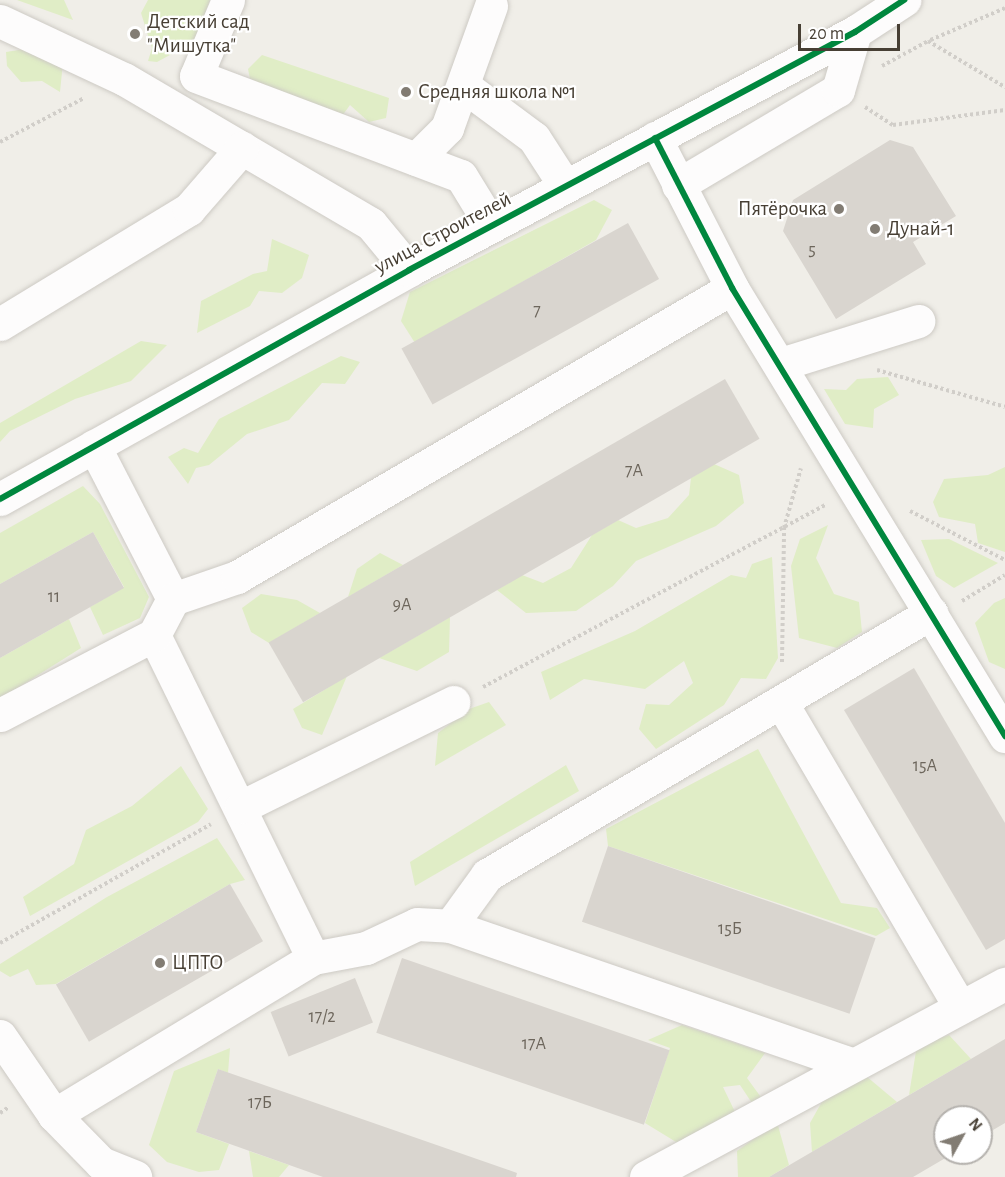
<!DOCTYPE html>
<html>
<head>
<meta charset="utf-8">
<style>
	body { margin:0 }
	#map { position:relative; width:1005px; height:1177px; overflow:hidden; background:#f0eee8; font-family:"Alegreya Sans",sans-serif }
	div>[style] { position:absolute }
	.green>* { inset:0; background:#e0edc6 }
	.building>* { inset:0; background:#d9d5cf; transform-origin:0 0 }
	.path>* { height:4px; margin-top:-2px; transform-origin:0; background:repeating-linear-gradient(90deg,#d1cec9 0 3px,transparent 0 6px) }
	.roads { filter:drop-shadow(0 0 2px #cdcac4) drop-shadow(0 0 2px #cdcac4) }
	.minor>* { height:33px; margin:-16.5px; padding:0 16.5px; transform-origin:16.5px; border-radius:16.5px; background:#fdfcfc }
	.cycleway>* { height:6px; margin:-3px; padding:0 3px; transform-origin:3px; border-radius:3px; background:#00873e }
	.dots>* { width:16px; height:16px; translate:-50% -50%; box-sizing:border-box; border:3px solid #fff; border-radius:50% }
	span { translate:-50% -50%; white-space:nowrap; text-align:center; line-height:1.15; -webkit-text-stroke:4.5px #fff; paint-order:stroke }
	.number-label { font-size:18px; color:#6d665c }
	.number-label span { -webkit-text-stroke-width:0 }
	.poi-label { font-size:21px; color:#473f34 }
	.left { translate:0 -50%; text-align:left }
	.right { translate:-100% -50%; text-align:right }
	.street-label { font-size:21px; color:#473f34 }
	.north { position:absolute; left:933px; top:1105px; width:60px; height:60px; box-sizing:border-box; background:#fff; border:2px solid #b5b2ae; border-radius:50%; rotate:50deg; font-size:16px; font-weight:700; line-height:24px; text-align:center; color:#473f34 }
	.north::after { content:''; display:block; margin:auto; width:21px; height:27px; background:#827c73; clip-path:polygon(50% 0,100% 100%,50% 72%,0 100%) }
	.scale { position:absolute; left:798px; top:24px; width:102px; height:27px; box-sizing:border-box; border:3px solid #473f34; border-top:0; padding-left:8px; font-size:18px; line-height:21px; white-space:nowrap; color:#473f34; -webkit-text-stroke:4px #fff; paint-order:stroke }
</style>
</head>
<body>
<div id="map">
	<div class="green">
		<i style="clip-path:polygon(17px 0,64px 0,73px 20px)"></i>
		<i style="clip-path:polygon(148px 0,210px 0,194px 42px,157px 62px,148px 61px,152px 48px,141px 13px)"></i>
		<i style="clip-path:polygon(25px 49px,63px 62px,60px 92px,42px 81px,21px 82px,7px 66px,6px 52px)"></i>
		<i style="clip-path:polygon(262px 55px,389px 98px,386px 118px,369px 122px,350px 105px,342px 116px,252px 89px,248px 69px)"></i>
		<i style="clip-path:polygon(594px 200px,612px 210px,596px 240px,415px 343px,401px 321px,410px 292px)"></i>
		<i style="clip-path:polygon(272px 239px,309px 255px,302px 278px,282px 293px,259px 291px,250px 306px,197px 333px,201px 301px,253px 274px,267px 271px)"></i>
		<i style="clip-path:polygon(141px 341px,167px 345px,131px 381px,75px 399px,10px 431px,0 442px,0 423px)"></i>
		<i style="clip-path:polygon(341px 356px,360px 362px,345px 384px,322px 383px,289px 420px,247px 434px,209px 465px,196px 468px,188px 484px,168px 457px,184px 448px,198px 453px,219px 419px)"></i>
		<i style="clip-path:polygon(888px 377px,899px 395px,874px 409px,873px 428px,845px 424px,824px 389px,846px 390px,857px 379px)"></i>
		<i style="clip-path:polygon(714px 464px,739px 475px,744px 503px,716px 526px,636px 561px,613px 586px,576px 611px,526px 613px,497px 590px,522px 575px,543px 583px,571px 568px,592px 535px,618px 520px,636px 528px,668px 518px,689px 495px,691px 478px)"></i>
		<i style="clip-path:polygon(1005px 467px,1005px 552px,978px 543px,975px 524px,939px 517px,933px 502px,944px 479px,988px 475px)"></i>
		<i style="clip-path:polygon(83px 486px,100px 504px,149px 597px,140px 618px,103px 635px,90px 607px,124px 587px,93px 532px,0 584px,0 533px)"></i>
		<i style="clip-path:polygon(828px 525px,816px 558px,834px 594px,859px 602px,862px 632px,837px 648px,799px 638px,791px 566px,800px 539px)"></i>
		<i style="clip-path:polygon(949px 539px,998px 563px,954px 588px,936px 576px,921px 540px)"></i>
		<i style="clip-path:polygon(380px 553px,403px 565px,348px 597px,357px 569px)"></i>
		<i style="clip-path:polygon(772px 557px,778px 658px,766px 679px,741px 678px,724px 705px,656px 749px,639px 729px,646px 704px,669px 705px,693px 683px,684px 661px,645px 689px,584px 679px,550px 700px,541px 672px,635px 631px,731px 575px,746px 578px,752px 564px)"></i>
		<i style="clip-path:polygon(261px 594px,297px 600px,320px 613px,269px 643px,251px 632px,242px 608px)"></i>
		<i style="clip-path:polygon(1005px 598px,1005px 669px,989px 662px,975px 623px,994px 603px)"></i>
		<i style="clip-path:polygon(450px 617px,449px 652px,417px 671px,379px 658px)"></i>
		<i style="clip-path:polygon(69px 619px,81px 648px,0 699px,0 658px)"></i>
		<i style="clip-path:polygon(347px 676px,322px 735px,302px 728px,293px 709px)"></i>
		<i style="clip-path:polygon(489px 702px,506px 725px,435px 766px,438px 733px,469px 709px)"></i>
		<i style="clip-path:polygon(758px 749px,841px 903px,877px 908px,890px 928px,876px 936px,608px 846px,606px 829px)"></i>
		<i style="clip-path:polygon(566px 765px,579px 791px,415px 886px,410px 862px)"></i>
		<i style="clip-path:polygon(181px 766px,208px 809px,198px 822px,30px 916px,23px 897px,74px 864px,86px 830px,132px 806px)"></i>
		<i style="clip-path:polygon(217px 838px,245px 880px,230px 884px,56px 984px,36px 985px,28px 969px,10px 977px,0 971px,0 964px,107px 897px)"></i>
		<i style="clip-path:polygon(682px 1025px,765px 1053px,747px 1078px,763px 1100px,754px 1106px,740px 1085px,723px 1087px,737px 1116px,681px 1145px,645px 1123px,670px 1048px,648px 1040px)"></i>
		<i style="clip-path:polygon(949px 1035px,971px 1059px,909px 1095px,917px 1045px)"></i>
		<i style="clip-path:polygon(230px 1048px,228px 1073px,218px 1069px,196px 1132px,229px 1144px,219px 1170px,199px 1172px,167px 1162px,149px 1145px,174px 1071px)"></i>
		<i style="clip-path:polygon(866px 1076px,897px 1102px,812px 1152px,810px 1123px,828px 1091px)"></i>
		<i style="clip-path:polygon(777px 1122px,789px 1165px,769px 1177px,738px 1177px,737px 1151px)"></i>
		<i style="clip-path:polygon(249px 1151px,289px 1165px,279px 1177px,253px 1177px)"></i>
	</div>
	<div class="building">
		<i style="clip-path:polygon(890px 140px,913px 147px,956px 216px,913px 242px,926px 264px,836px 319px,783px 231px,793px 200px)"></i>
		<i style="left:628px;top:223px;width:64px;height:259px;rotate:61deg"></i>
		<i style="left:725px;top:379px;width:69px;height:527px;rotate:60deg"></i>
		<i style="clip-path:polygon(93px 532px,124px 588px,0 658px,0 584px)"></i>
		<i style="clip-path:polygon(914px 668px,1005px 823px,1005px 939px,986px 950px,844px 710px)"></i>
		<i style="left:608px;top:846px;width:283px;height:80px;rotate:19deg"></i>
		<i style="left:230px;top:884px;width:66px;height:201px;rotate:60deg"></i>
		<i style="left:402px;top:958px;width:283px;height:79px;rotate:19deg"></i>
		<i style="left:355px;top:978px;width:48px;height:91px;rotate:68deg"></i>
		<i style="clip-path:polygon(1005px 1039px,1005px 1123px,981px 1137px,981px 1117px,945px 1117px,945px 1153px,954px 1153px,913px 1177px,769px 1177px)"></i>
		<i style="clip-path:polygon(218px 1069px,517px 1173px,516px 1177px,323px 1177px,196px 1132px)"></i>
	</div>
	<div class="path">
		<i style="left:1005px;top:8px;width:84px;rotate:156.8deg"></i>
		<i style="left:928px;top:41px;width:90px;rotate:30.9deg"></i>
		<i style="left:882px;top:66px;width:52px;rotate:-28.5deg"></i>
		<i style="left:865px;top:107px;width:33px;rotate:33deg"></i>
		<i style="left:893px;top:125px;width:113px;rotate:-7.6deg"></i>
		<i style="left:0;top:142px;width:95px;rotate:-27.6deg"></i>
		<i style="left:877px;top:370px;width:133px;rotate:16.1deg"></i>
		<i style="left:910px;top:511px;width:107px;rotate:27.3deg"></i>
		<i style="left:962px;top:601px;width:50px;rotate:-31.2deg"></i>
		<i style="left:782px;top:662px;width:134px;rotate:-89.1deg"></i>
		<i style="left:784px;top:528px;width:62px;rotate:-74.2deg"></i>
		<i style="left:483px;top:687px;width:388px;rotate:-28deg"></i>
		<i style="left:0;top:943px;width:242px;rotate:-29.4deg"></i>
		<i style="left:0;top:1113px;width:11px;rotate:-34deg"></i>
	</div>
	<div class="roads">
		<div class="minor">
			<i style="left:228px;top:0;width:82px;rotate:112.8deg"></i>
			<i style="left:196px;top:76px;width:283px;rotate:20.7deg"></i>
			<i style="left:461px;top:176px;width:57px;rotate:58.5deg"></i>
			<i style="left:0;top:21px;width:137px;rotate:25.1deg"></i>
			<i style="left:124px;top:79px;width:286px;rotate:30.4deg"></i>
			<i style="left:371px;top:224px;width:60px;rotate:50.4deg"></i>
			<i style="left:464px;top:86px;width:87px;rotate:36.6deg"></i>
			<i style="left:534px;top:138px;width:57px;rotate:57.1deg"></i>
			<i style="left:655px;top:138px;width:169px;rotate:62.8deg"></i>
			<i style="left:732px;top:288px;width:525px;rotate:58.64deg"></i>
			<i style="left:416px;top:159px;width:44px;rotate:-45deg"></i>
			<i style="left:447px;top:128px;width:130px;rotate:-70.2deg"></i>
			<i style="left:678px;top:185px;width:186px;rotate:-30.7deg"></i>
			<i style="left:838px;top:90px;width:60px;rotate:-73.7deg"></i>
			<i style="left:0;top:324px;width:221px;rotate:-31.3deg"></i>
			<i style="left:189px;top:209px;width:81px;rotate:-49deg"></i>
			<i style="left:781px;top:364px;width:144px;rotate:-17.4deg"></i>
			<i style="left:94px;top:446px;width:172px;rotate:62.7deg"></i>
			<i style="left:0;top:499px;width:469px;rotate:-29.2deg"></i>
			<i style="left:409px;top:270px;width:506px;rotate:-28.09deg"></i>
			<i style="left:855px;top:32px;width:59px;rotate:-33.1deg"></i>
			<i style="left:154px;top:635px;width:360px;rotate:63.8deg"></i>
			<i style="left:781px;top:702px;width:354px;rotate:59.6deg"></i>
			<i style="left:0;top:715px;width:174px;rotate:-27.5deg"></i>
			<i style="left:154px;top:635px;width:41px;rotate:-62.2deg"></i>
			<i style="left:173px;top:599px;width:68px;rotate:-19deg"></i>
			<i style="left:237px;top:577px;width:573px;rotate:-30.28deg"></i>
			<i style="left:241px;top:807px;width:237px;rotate:-26.3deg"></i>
			<i style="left:450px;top:926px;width:63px;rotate:-54deg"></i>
			<i style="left:487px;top:875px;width:516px;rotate:-30.54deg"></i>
			<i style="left:0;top:1036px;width:96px;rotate:55.6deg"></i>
			<i style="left:54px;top:1115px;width:67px;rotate:45.6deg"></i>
			<i style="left:101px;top:1163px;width:37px;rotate:22deg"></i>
			<i style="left:54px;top:1115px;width:303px;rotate:-31.2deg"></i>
			<i style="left:313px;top:958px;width:54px;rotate:-10.7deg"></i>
			<i style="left:366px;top:948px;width:56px;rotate:-25.2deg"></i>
			<i style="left:417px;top:924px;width:33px;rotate:3deg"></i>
			<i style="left:450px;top:926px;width:423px;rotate:19deg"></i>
			<i style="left:646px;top:1177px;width:408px;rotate:-28.3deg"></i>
		</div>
	</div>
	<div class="cycleway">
		<i style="left:655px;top:138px;width:169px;rotate:62.8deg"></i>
		<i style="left:732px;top:288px;width:525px;rotate:58.64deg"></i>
		<i style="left:0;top:499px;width:469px;rotate:-29.2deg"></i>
		<i style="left:409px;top:270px;width:506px;rotate:-28.09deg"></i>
		<i style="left:855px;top:32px;width:59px;rotate:-33.1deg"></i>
	</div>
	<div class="dots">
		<i style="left:135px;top:34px;background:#827c73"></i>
		<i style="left:406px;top:92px;background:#827c73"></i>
		<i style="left:839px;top:209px;background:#827c73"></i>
		<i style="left:875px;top:229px;background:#827c73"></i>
		<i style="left:160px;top:963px;background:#827c73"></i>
	</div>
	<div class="number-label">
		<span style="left:812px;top:250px">5</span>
		<span style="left:537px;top:311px">7</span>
		<span style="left:634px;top:471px">7А</span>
		<span style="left:54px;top:597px">11</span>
		<span style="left:402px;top:605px">9А</span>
		<span style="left:925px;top:766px">15А</span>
		<span style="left:730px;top:929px">15Б</span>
		<span style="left:322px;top:1017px">17/2</span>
		<span style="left:534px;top:1044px">17А</span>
		<span style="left:260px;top:1103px">17Б</span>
	</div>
	<div class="poi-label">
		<span class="left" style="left:147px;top:34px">Детский сад<br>"Мишутка"</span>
		<span class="left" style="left:418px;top:92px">Средняя школа №1</span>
		<span class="right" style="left:827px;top:209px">Пятёрочка</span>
		<span class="left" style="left:887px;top:229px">Дунай-1</span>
		<span class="left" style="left:172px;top:963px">ЦПТО</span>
	</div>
	<div class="street-label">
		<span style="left:443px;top:233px;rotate:-28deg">улица Строителей</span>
	</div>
	<div class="north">N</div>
	<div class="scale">20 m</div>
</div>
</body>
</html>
